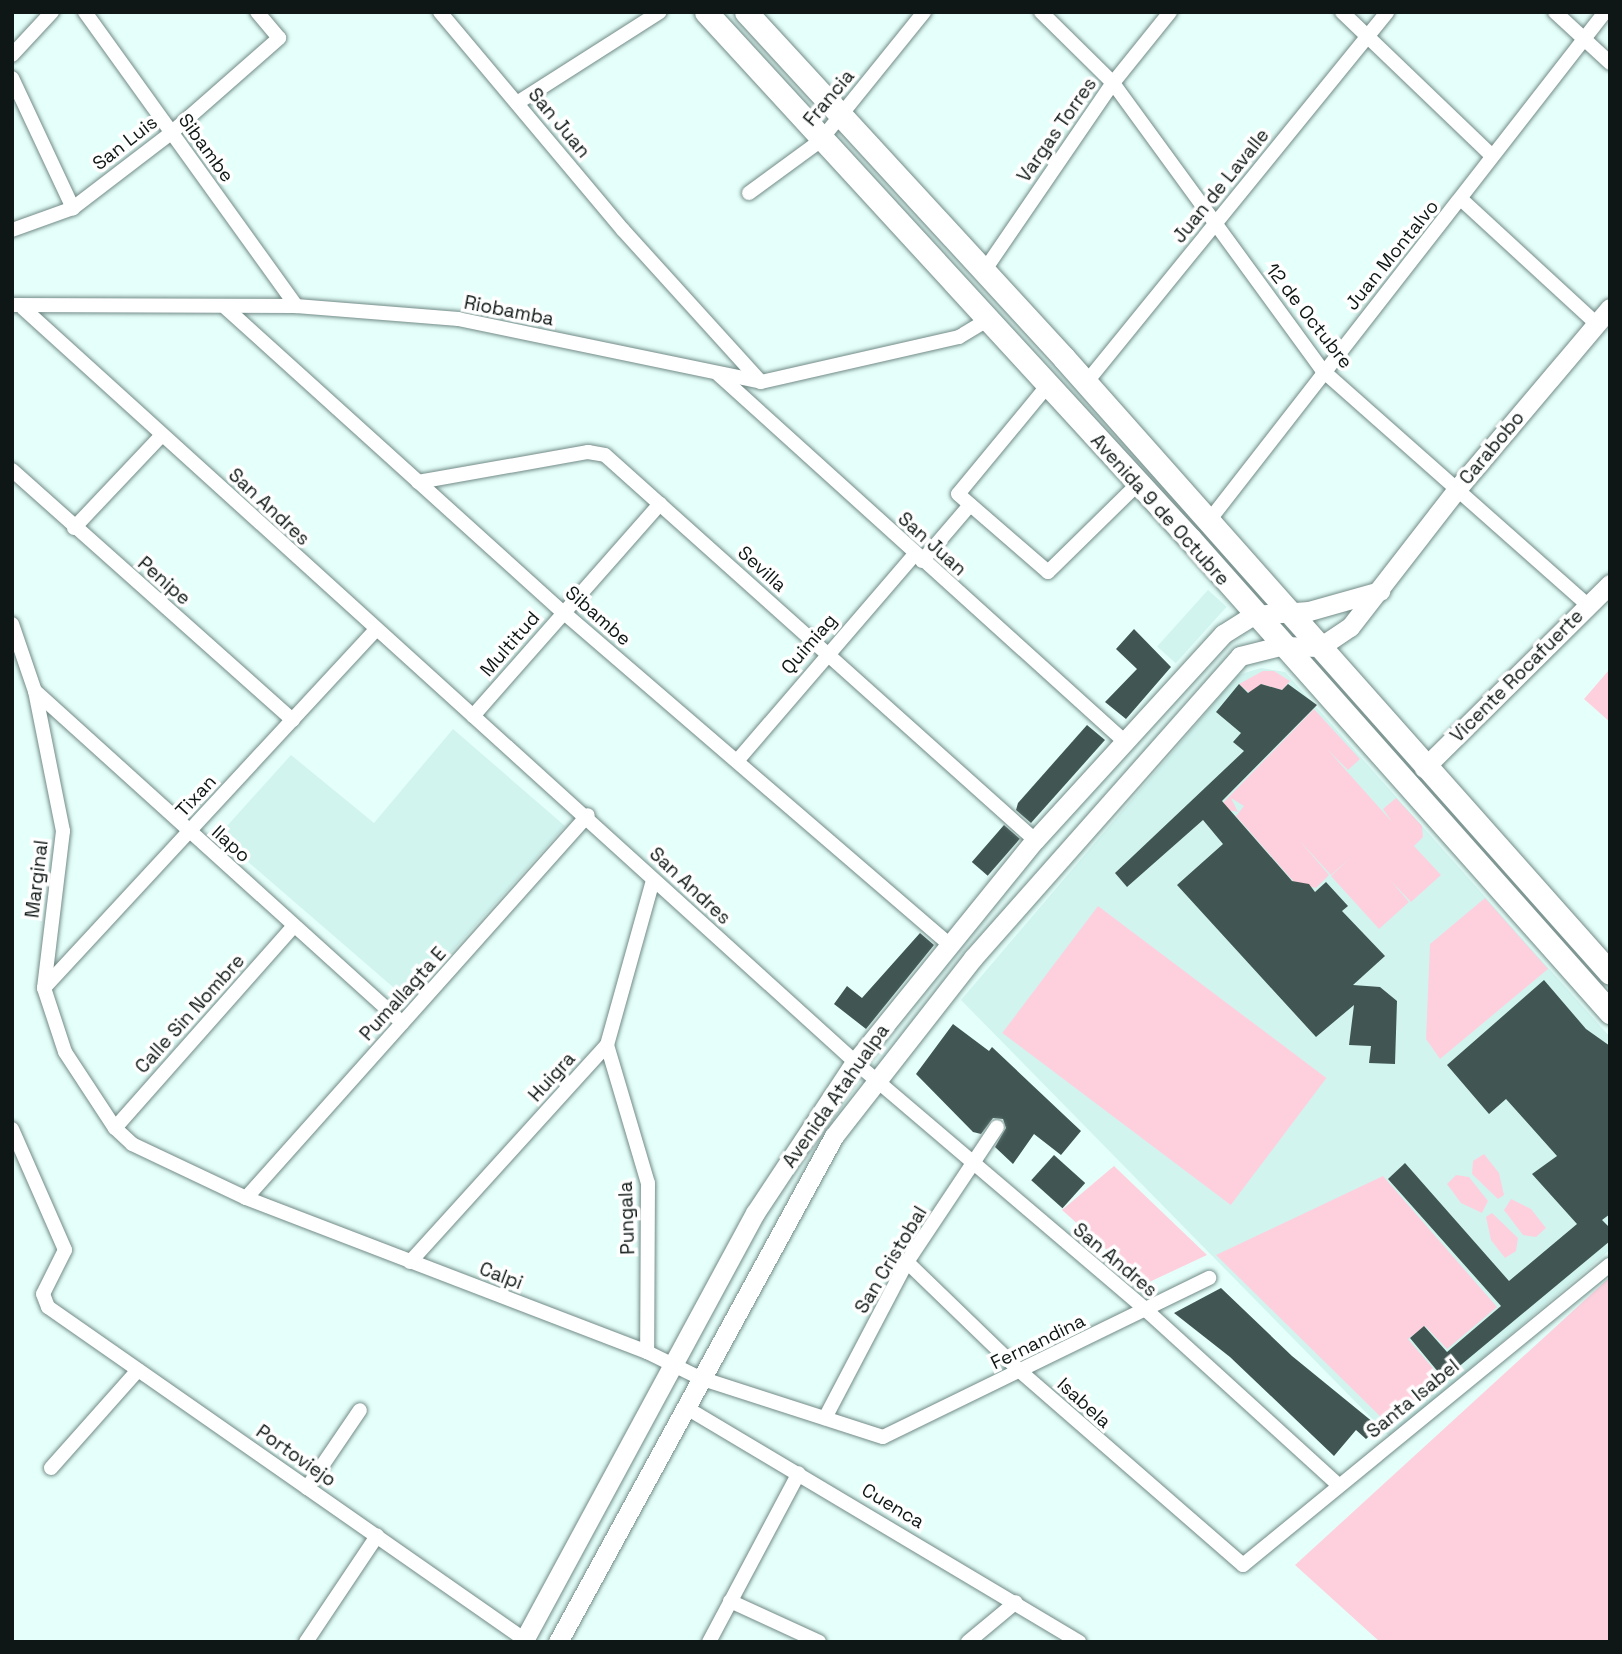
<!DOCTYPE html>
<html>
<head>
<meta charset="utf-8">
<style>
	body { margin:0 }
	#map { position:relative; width:1622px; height:1654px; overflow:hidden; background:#e5fffa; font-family:"Space Grotesk",sans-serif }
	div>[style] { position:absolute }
	.built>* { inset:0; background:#d1f4ef; transform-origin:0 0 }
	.green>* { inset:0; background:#fed0dd; transform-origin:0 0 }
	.building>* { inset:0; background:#415653; transform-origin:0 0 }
	.roads { filter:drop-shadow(0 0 2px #738b87) drop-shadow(0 0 2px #738b87) }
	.street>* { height:14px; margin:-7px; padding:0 7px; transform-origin:7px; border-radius:7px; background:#fff }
	.secondary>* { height:19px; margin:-9.5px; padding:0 9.5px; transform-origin:9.5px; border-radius:9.5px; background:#fff }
	.primary>* { height:23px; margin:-11.5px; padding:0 11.5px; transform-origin:11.5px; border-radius:11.5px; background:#fff }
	span { translate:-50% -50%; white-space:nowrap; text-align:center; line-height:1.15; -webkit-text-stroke:7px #fff; paint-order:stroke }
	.street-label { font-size:19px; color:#0e1715 }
	.frame { position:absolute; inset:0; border:14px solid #0e1715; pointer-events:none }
</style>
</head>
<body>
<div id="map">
	<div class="built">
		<i style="left:1208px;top:590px;width:25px;height:76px;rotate:42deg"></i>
		<i style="clip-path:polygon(1261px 668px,1285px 672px,1610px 1037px,1610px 1250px,1390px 1437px,961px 1000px,1238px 675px)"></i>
		<i style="clip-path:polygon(453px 729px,565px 826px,408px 1000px,218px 836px,291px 755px,374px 823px)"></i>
	</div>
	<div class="green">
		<i style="clip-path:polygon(1609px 670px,1610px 671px,1610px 722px,1584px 699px)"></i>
		<i style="clip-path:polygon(1263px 671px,1274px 671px,1290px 681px,1282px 690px,1261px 684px,1251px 694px,1239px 684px)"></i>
		<i style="clip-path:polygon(1314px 709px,1360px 759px,1348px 770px,1327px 749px,1392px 822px,1383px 809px,1396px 798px,1422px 826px,1423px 837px,1414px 846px,1441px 875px,1411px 902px,1390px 880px,1409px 902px,1379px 929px,1331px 876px,1352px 856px,1331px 875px,1299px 840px,1329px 875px,1316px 888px,1294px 882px,1236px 816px,1244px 806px,1231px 798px,1238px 812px,1218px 808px)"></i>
		<i style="clip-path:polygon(1485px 898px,1548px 969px,1440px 1059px,1426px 1039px,1430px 944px)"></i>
		<i style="left:1098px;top:906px;width:286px;height:159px;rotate:37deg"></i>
		<i style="clip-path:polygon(1484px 1154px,1499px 1173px,1504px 1195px,1498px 1199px,1472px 1174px,1473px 1161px)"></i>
		<i style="clip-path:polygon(1114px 1166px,1207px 1255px,1145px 1284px,1062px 1210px)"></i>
		<i style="clip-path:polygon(1456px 1175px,1469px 1177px,1488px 1201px,1482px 1213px,1461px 1203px,1447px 1184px)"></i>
		<i style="clip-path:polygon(1383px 1176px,1497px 1307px,1447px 1349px,1425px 1326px,1408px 1339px,1443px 1380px,1389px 1425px,1216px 1255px)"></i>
		<i style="clip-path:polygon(1511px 1199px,1531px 1209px,1546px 1228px,1536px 1237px,1523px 1235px,1504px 1210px)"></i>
		<i style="clip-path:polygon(1492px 1213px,1518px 1238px,1516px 1251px,1505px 1258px,1491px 1240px,1486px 1217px)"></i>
		<i style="clip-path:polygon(1610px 1277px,1610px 1642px,1380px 1642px,1295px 1565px)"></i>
	</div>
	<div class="building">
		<i style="clip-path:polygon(1134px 629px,1171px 667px,1126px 719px,1105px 702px,1137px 669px,1116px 649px)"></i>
		<i style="clip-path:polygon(1239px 684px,1248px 693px,1261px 684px,1282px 690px,1288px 684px,1317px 705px,1222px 801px,1292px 881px,1309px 884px,1315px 892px,1326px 882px,1348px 906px,1342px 911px,1385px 956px,1353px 985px,1380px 987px,1397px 1001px,1395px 1064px,1369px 1063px,1371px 1046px,1349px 1045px,1354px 1005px,1316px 1037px,1177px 885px,1223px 844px,1203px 820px,1127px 887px,1115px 873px,1244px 751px,1233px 742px,1241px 733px,1216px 712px)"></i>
		<i style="clip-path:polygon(1087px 725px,1105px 740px,1031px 823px,1016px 810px,1018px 803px)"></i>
		<i style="left:1004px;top:825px;width:21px;height:49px;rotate:41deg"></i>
		<i style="clip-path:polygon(920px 933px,934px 945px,866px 1029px,834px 1004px,847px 986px,862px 998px)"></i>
		<i style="clip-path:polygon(1544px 980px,1586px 1029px,1610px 1046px,1610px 1214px,1602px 1220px,1610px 1228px,1610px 1241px,1444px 1379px,1410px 1338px,1424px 1326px,1447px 1352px,1501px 1306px,1388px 1179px,1405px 1163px,1509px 1281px,1577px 1224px,1532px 1174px,1557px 1156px,1506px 1099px,1489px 1114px,1447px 1065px)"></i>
		<i style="clip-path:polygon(953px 1024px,989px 1051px,992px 1047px,1081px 1131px,1061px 1155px,1034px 1134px,1013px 1164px,995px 1147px,1006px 1128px,1003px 1119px,993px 1118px,981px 1134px,973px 1132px,916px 1074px)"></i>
		<i style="left:1054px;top:1155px;width:42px;height:34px;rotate:42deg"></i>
		<i style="clip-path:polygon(1221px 1288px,1292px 1356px,1379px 1427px,1366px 1439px,1356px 1430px,1334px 1456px,1230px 1357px,1174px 1313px)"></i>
	</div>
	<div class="roads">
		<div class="street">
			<i style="left:85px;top:12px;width:362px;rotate:54.3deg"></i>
			<i style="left:440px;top:12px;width:285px;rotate:50deg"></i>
			<i style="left:623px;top:230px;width:205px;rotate:47.8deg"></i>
			<i style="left:1041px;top:12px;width:101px;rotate:44.6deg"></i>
			<i style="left:1113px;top:83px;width:355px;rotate:53.9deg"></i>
			<i style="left:1322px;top:370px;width:355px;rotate:41.5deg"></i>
			<i style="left:1342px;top:12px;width:207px;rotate:43.8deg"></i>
			<i style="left:1555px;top:12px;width:75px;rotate:42.8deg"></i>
			<i style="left:12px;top:55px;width:59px;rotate:-47.1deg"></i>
			<i style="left:12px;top:78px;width:144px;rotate:64.9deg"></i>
			<i style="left:517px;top:103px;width:169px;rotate:-32.5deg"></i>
			<i style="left:749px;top:193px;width:88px;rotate:-36.2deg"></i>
			<i style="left:820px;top:141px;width:166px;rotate:-51.1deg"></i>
			<i style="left:1462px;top:200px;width:183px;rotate:42.6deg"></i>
			<i style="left:12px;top:230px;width:65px;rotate:-19.8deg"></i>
			<i style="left:73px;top:208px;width:123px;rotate:-37.4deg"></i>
			<i style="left:171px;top:133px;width:144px;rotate:-41.3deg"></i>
			<i style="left:279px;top:38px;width:34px;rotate:-130deg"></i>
			<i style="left:982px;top:274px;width:232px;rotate:-55.6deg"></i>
			<i style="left:1113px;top:83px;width:91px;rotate:-51.2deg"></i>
			<i style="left:12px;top:305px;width:284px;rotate:0.2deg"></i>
			<i style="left:296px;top:306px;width:163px;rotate:4.6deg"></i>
			<i style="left:458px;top:319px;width:309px;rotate:11.7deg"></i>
			<i style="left:761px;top:382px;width:203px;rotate:-12.8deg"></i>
			<i style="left:959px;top:337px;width:31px;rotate:-31deg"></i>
			<i style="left:23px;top:308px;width:1123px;rotate:42.18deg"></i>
			<i style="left:855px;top:1062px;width:382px;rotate:40.4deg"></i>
			<i style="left:1146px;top:1310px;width:260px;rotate:42.3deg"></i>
			<i style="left:226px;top:308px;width:454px;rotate:42.1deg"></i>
			<i style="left:563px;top:612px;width:511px;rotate:40.71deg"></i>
			<i style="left:718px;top:374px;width:547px;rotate:42.11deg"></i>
			<i style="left:1085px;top:384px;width:479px;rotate:-50.9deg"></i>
			<i style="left:1048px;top:385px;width:141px;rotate:129.5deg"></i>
			<i style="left:958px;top:494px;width:119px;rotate:40.9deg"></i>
			<i style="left:1048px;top:572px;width:126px;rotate:-44.4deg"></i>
			<i style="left:12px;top:470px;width:376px;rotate:41.7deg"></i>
			<i style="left:418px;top:482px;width:173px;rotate:-10deg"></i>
			<i style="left:588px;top:452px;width:17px;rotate:10deg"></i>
			<i style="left:605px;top:455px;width:577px;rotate:41.84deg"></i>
			<i style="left:1208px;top:522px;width:646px;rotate:-52.1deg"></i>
			<i style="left:74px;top:528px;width:128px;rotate:-46.6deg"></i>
			<i style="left:922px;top:561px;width:74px;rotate:-49.4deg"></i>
			<i style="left:12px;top:624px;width:71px;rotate:71.1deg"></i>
			<i style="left:35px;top:691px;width:143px;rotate:78.7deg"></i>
			<i style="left:63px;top:831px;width:158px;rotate:96.9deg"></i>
			<i style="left:44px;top:988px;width:67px;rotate:71.8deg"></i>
			<i style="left:65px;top:1052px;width:91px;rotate:56.7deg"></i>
			<i style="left:115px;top:1128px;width:23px;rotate:43deg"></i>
			<i style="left:132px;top:1144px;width:126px;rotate:25.3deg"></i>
			<i style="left:246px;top:1198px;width:430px;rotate:21deg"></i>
			<i style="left:647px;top:1352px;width:59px;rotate:26.1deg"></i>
			<i style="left:700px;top:1378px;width:192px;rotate:17.9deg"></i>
			<i style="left:883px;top:1437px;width:363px;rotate:-26deg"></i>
			<i style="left:35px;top:691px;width:495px;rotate:42.1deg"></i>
			<i style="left:473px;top:716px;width:283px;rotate:-48.6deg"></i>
			<i style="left:737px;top:761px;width:272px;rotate:-49.3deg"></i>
			<i style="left:44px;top:988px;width:487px;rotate:-47.2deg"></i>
			<i style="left:607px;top:1045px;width:144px;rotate:73.5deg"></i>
			<i style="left:648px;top:1183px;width:169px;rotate:90.3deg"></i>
			<i style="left:115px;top:1128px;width:270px;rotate:-48.5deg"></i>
			<i style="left:12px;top:1129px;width:132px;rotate:66.3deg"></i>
			<i style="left:65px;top:1250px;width:49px;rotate:116.6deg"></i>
			<i style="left:43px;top:1294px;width:14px;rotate:69deg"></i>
			<i style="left:48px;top:1307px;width:585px;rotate:34.91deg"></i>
			<i style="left:246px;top:1198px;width:513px;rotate:-48.24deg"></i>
			<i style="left:410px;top:1262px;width:293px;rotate:-47.8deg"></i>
			<i style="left:607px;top:1045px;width:171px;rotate:-74.4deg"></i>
			<i style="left:907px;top:1262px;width:158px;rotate:44deg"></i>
			<i style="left:1021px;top:1372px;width:294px;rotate:41deg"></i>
			<i style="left:1243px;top:1565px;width:474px;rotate:-39.3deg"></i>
			<i style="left:685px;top:1407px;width:459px;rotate:30.8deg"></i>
			<i style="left:825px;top:1418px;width:176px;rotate:-62.3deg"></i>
			<i style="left:907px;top:1262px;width:162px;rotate:-56.3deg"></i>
			<i style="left:51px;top:1468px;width:131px;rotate:-48.4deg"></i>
			<i style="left:307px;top:1488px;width:94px;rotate:-55.8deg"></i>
			<i style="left:730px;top:1601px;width:98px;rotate:24.7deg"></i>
			<i style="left:306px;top:1642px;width:128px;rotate:-56.2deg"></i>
			<i style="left:709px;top:1642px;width:191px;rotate:-62deg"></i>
			<i style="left:968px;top:1642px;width:62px;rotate:-39.8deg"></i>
		</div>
		<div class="secondary">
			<i style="left:1424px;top:768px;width:262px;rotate:-44.7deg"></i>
			<i style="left:523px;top:1642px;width:488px;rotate:-61.6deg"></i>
			<i style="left:755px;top:1213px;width:181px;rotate:-56.5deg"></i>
			<i style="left:855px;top:1062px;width:286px;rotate:-51deg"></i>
			<i style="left:1035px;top:840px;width:279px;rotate:-47.6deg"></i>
			<i style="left:1223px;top:634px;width:36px;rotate:-32deg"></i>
			<i style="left:1253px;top:615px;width:56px;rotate:-4.1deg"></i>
			<i style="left:1309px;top:611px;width:74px;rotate:-15.7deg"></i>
			<i style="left:558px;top:1642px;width:576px;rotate:-61.39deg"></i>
			<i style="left:834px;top:1136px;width:226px;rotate:-52deg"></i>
			<i style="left:973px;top:958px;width:403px;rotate:-48.5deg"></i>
			<i style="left:1240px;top:656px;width:41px;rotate:-14deg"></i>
			<i style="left:1280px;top:646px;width:40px;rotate:1.4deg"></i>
			<i style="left:1320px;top:647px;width:36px;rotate:-34deg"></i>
			<i style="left:1350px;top:627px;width:175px;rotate:-52.2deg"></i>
			<i style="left:1457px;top:489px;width:237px;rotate:-49.8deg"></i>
		</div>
		<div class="primary">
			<i style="left:706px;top:12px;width:716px;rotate:47.44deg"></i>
			<i style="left:1190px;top:539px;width:633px;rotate:48.4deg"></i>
			<i style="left:746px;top:12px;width:470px;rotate:47.4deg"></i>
			<i style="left:1064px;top:358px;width:822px;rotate:48.4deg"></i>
		</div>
	</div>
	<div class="street-label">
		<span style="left:829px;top:98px;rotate:-50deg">Francia</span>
		<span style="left:559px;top:123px;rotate:50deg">San Juan</span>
		<span style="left:1057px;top:130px;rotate:-55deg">Vargas Torres</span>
		<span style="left:125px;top:143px;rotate:-38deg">San Luis</span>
		<span style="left:206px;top:148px;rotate:54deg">Sibambe</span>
		<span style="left:1221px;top:186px;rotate:-51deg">Juan de Lavalle</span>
		<span style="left:1392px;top:255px;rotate:-51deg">Juan Montalvo</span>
		<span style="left:509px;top:311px;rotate:11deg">Riobamba</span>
		<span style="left:1309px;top:316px;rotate:52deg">12 de Octubre</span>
		<span style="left:1492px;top:448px;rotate:-50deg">Carabobo</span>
		<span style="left:269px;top:507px;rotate:43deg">San Andres</span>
		<span style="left:1160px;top:510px;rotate:48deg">Avenida 9 de Octubre</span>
		<span style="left:932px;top:544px;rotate:42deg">San Juan</span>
		<span style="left:762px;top:569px;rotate:42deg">Sevilla</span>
		<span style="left:164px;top:581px;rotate:41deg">Penipe</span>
		<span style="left:598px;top:616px;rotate:41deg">Sibambe</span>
		<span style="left:510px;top:644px;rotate:-49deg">Multitud</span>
		<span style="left:809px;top:644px;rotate:-49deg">Quimiag</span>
		<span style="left:1517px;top:676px;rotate:-45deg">Vicente Rocafuerte</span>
		<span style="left:196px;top:796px;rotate:-47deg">Tixan</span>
		<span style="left:231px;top:844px;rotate:42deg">Ilapo</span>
		<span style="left:37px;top:879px;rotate:-83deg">Marginal</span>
		<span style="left:690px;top:886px;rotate:43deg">San Andres</span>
		<span style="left:403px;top:994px;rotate:-48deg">Pumallagta E</span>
		<span style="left:190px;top:1014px;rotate:-48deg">Calle Sin Nombre</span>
		<span style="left:552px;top:1077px;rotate:-48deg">Huigra</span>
		<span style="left:836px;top:1096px;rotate:-55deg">Avenida Atahualpa</span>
		<span style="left:627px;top:1218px;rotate:-92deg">Pungala</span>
		<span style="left:891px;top:1260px;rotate:-59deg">San Cristobal</span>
		<span style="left:1115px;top:1260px;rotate:40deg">San Andres</span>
		<span style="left:501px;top:1276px;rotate:21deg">Calpi</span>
		<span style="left:1038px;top:1342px;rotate:-26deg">Fernandina</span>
		<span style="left:1413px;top:1399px;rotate:-39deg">Santa Isabel</span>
		<span style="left:1084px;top:1403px;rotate:42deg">Isabela</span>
		<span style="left:296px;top:1456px;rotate:35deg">Portoviejo</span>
		<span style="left:893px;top:1506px;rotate:31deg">Cuenca</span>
	</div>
	<div class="frame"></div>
</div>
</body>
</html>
